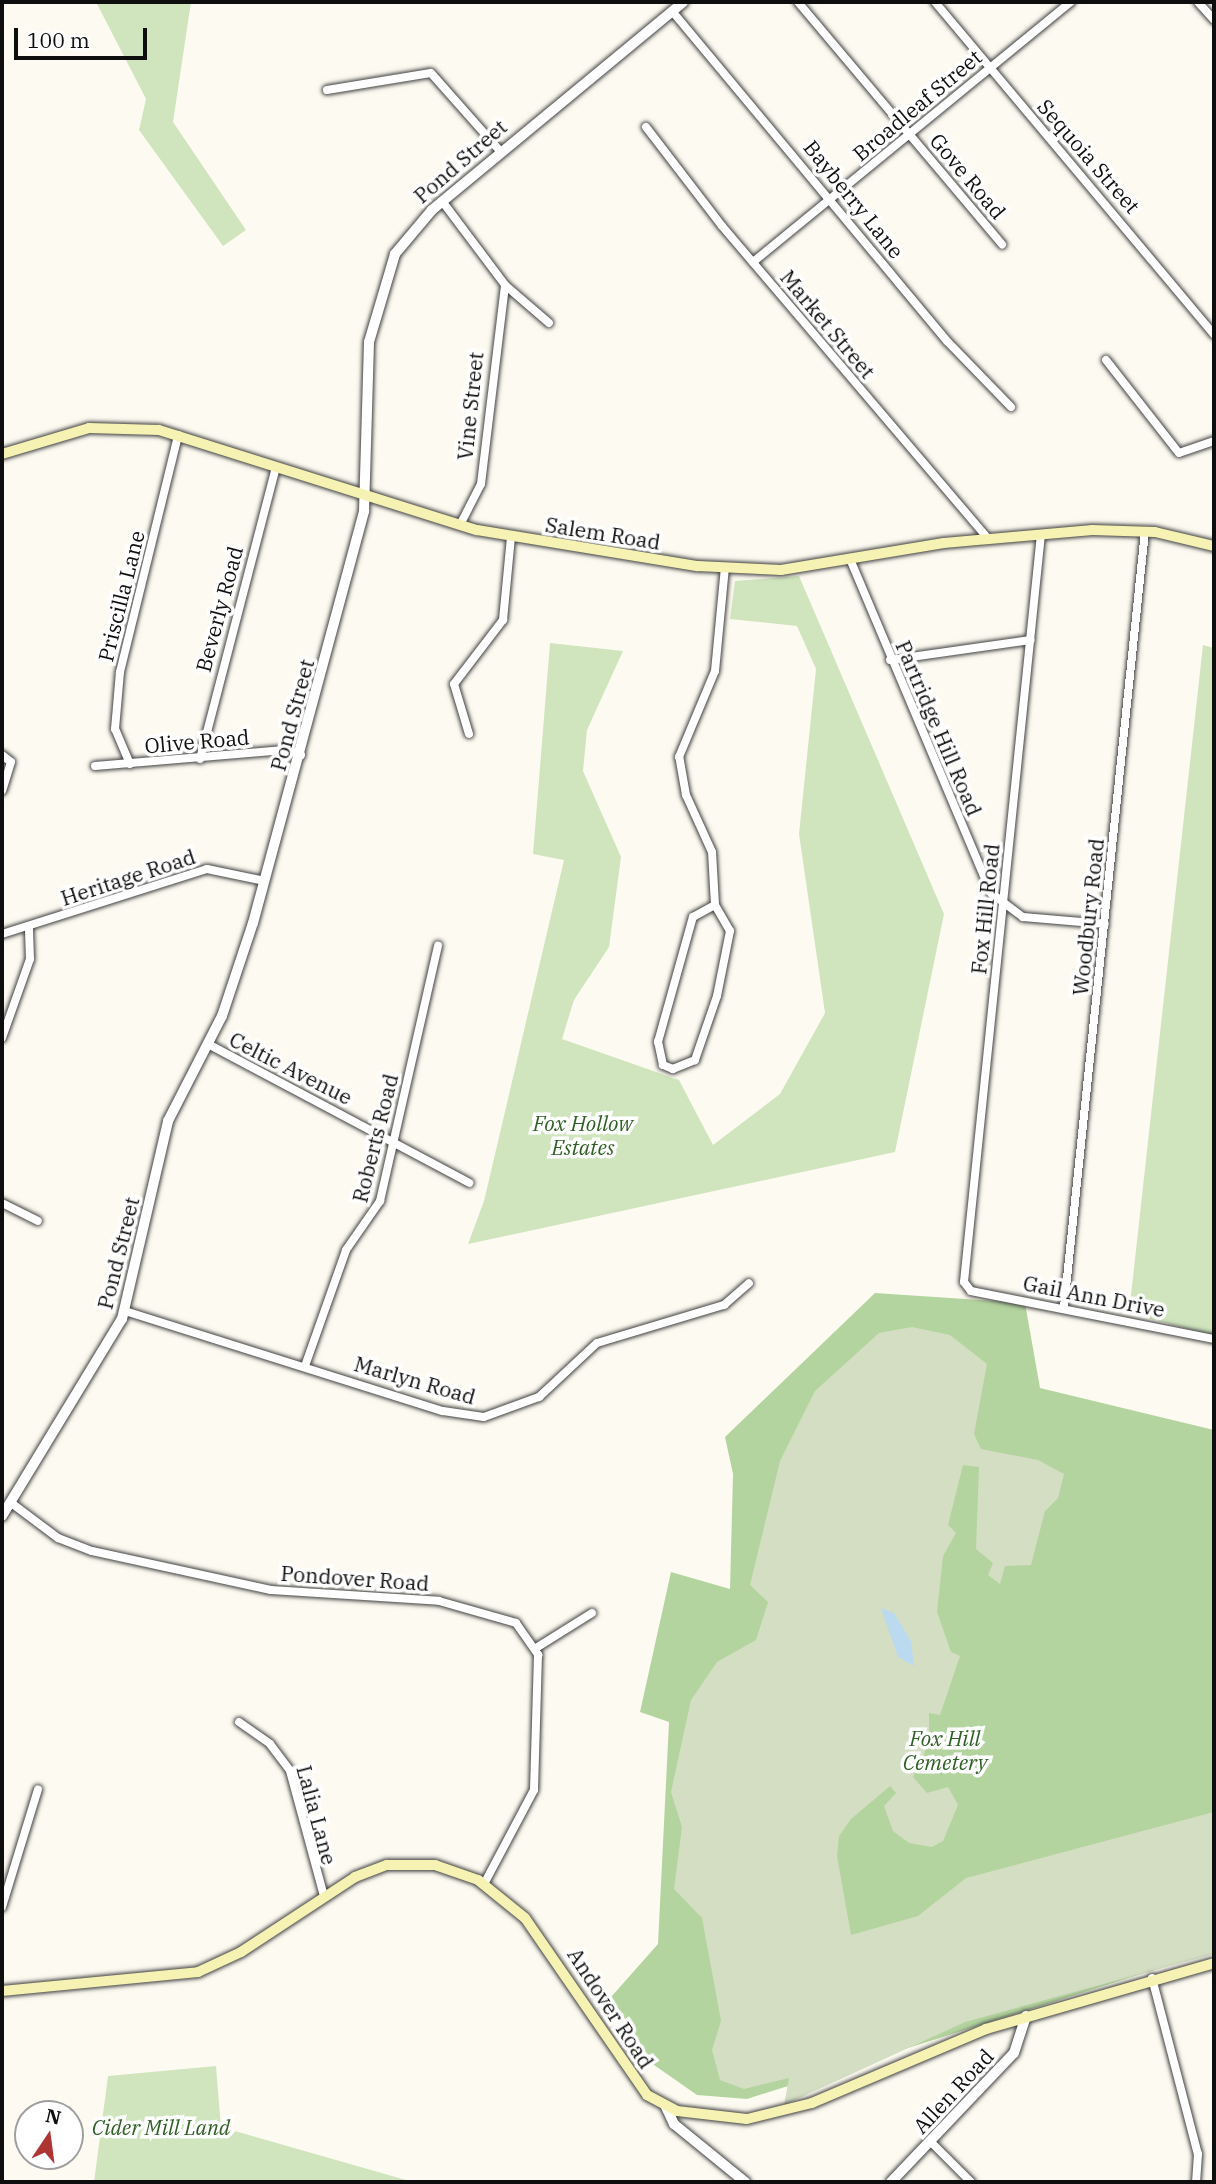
<!DOCTYPE html>
<html>
<head>
<meta charset="utf-8">
<style>
	body { margin:0 }
	#map { position:relative; width:1216px; height:2184px; overflow:hidden; background:#fdfbf1; font-family:"IBM Plex Serif",serif }
	div>[style] { position:absolute }
	.green>* { inset:0; background:#d0e5be }
	.forest>* { inset:0; background:#b4d49f }
	.cemetery>* { inset:0; background:#d4dec3 }
	.water>* { inset:0; background:#bbd9ef }
	.roads { filter:drop-shadow(0 0 2px #414141) drop-shadow(0 0 2px #414141) }
	.minor>* { height:8px; margin:-4px; padding:0 4px; transform-origin:4px; border-radius:4px; background:#fff }
	.tertiary>* { height:10px; margin:-5px; padding:0 5px; transform-origin:5px; border-radius:5px; background:#fff }
	.secondary>* { height:10px; margin:-5px; padding:0 5px; transform-origin:5px; border-radius:5px; background:#f6f2b3 }
	span { translate:-50% -50%; white-space:nowrap; text-align:center; line-height:1.15; -webkit-text-stroke:7px #fff; paint-order:stroke }
	.street-label { font-size:21px; color:#0e0e0e }
	.park-label { font-size:21px; color:#2f5f25; font-style:italic }
	.frame { position:absolute; inset:0; border:4px solid #0e0e0e; pointer-events:none }
	.north { position:absolute; left:14px; top:2100px; width:70px; height:70px; box-sizing:border-box; background:#fff; border:2px solid #9f9f9f; border-radius:50%; rotate:13deg; font-size:19px; font-weight:700; line-height:28px; text-align:center; color:#0e0e0e }
	.north::after { content:''; display:block; margin:auto; width:24px; height:32px; background:#af3535; clip-path:polygon(50% 0,100% 100%,50% 72%,0 100%) }
	.scale { position:absolute; left:14px; top:28px; width:133px; height:32px; box-sizing:border-box; border:4px solid #0e0e0e; border-top:0; padding-left:9px; font-size:21px; line-height:24px; white-space:nowrap; color:#0e0e0e; -webkit-text-stroke:5px #fff; paint-order:stroke }
</style>
</head>
<body>
<div id="map">
	<div class="green">
		<i style="clip-path:polygon(96px 2px,191px 2px,173px 122px,246px 230px,223px 246px,139px 130px,146px 99px)"></i>
		<i style="clip-path:polygon(799px 576px,944px 914px,895px 1152px,468px 1244px,484px 1201px,564px 860px,533px 854px,550px 643px,623px 651px,587px 730px,583px 771px,621px 857px,609px 947px,574px 1000px,562px 1039px,679px 1080px,713px 1145px,780px 1094px,825px 1013px,799px 834px,816px 669px,797px 626px,730px 619px,735px 581px)"></i>
		<i style="clip-path:polygon(1203px 645px,1214px 648px,1214px 1336px,1129px 1313px)"></i>
		<i style="clip-path:polygon(216px 2066px,221px 2127px,413px 2182px,94px 2182px,108px 2076px)"></i>
	</div>
	<div class="forest">
		<i style="clip-path:polygon(875px 1293px,1025px 1303px,1040px 1388px,1214px 1430px,1214px 1951px,747px 2099px,697px 2095px,654px 2065px,611px 1997px,658px 1944px,669px 1722px,640px 1712px,671px 1572px,730px 1589px,733px 1474px,725px 1437px)"></i>
	</div>
	<div class="cemetery">
		<i style="clip-path:polygon(912px 1327px,950px 1335px,987px 1364px,974px 1434px,981px 1449px,1038px 1460px,1064px 1474px,1058px 1498px,1045px 1511px,1031px 1565px,1005px 1566px,1000px 1584px,988px 1575px,993px 1563px,976px 1549px,979px 1467px,963px 1465px,948px 1525px,956px 1533px,943px 1556px,937px 1612px,951px 1652px,960px 1656px,940px 1715px,929px 1713px,929px 1743px,913px 1777px,927px 1793px,948px 1787px,958px 1805px,943px 1841px,932px 1847px,909px 1843px,893px 1831px,884px 1806px,896px 1793px,890px 1786px,851px 1819px,839px 1836px,837px 1856px,851px 1935px,918px 1916px,966px 1878px,1214px 1812px,1214px 1954px,965px 2022px,784px 2105px,789px 2078px,744px 2089px,720px 2080px,712px 2050px,721px 2021px,702px 1918px,674px 1889px,682px 1827px,671px 1792px,691px 1700px,717px 1662px,756px 1640px,768px 1602px,750px 1585px,780px 1461px,815px 1391px,879px 1333px)"></i>
	</div>
	<div class="water">
		<i style="clip-path:polygon(881px 1608px,894px 1613px,911px 1641px,914px 1666px,898px 1657px)"></i>
	</div>
	<div class="roads">
		<div class="minor">
			<i style="left:798px;top:2px;width:317px;rotate:49.9deg"></i>
			<i style="left:935px;top:2px;width:434px;rotate:50deg"></i>
			<i style="left:1198px;top:2px;width:24px;rotate:48deg"></i>
			<i style="left:672px;top:11px;width:430px;rotate:50.2deg"></i>
			<i style="left:947px;top:341px;width:92px;rotate:45.9deg"></i>
			<i style="left:327px;top:90px;width:105px;rotate:-9.3deg"></i>
			<i style="left:431px;top:73px;width:106px;rotate:48.5deg"></i>
			<i style="left:646px;top:127px;width:125px;rotate:52.5deg"></i>
			<i style="left:722px;top:226px;width:411px;rotate:49.6deg"></i>
			<i style="left:442px;top:201px;width:105px;rotate:53.1deg"></i>
			<i style="left:505px;top:285px;width:58px;rotate:40.8deg"></i>
			<i style="left:753px;top:262px;width:411px;rotate:-39.3deg"></i>
			<i style="left:1106px;top:360px;width:118px;rotate:51.9deg"></i>
			<i style="left:1179px;top:453px;width:37px;rotate:-19deg"></i>
			<i style="left:460px;top:525px;width:46px;rotate:-62.9deg"></i>
			<i style="left:481px;top:484px;width:200px;rotate:-83.1deg"></i>
			<i style="left:1041px;top:534px;width:752px;rotate:95.88deg"></i>
			<i style="left:964px;top:1282px;width:11px;rotate:52deg"></i>
			<i style="left:971px;top:1291px;width:248px;rotate:11.2deg"></i>
			<i style="left:850px;top:559px;width:363px;rotate:67.1deg"></i>
			<i style="left:991px;top:893px;width:40px;rotate:37deg"></i>
			<i style="left:1023px;top:917px;width:82px;rotate:4.9deg"></i>
			<i style="left:890px;top:660px;width:142px;rotate:-8.1deg"></i>
			<i style="left:469px;top:734px;width:52px;rotate:-106.7deg"></i>
			<i style="left:454px;top:684px;width:81px;rotate:-52.6deg"></i>
			<i style="left:503px;top:620px;width:83px;rotate:-84.5deg"></i>
			<i style="left:2px;top:755px;width:11px;rotate:38deg"></i>
			<i style="left:11px;top:762px;width:30px;rotate:107deg"></i>
			<i style="left:200px;top:759px;width:301px;rotate:-75.4deg"></i>
			<i style="left:130px;top:764px;width:38px;rotate:-113deg"></i>
			<i style="left:115px;top:729px;width:57px;rotate:-85deg"></i>
			<i style="left:120px;top:672px;width:244px;rotate:-76.2deg"></i>
			<i style="left:95px;top:766px;width:193px;rotate:-4.8deg"></i>
			<i style="left:287px;top:750px;width:15px;rotate:20deg"></i>
			<i style="left:715px;top:905px;width:30px;rotate:60deg"></i>
			<i style="left:730px;top:931px;width:66px;rotate:101.3deg"></i>
			<i style="left:717px;top:996px;width:68px;rotate:109deg"></i>
			<i style="left:695px;top:1060px;width:24px;rotate:158deg"></i>
			<i style="left:673px;top:1069px;width:11px;rotate:-158deg"></i>
			<i style="left:663px;top:1065px;width:24px;rotate:-102deg"></i>
			<i style="left:658px;top:1042px;width:130px;rotate:-74.4deg"></i>
			<i style="left:693px;top:917px;width:25px;rotate:-29deg"></i>
			<i style="left:715px;top:905px;width:53px;rotate:-93.2deg"></i>
			<i style="left:712px;top:852px;width:63px;rotate:-114.5deg"></i>
			<i style="left:686px;top:795px;width:39px;rotate:-100deg"></i>
			<i style="left:679px;top:757px;width:93px;rotate:-67.3deg"></i>
			<i style="left:715px;top:671px;width:104px;rotate:-84.5deg"></i>
			<i style="left:2px;top:934px;width:215px;rotate:-17.6deg"></i>
			<i style="left:207px;top:869px;width:59px;rotate:11.7deg"></i>
			<i style="left:2px;top:1038px;width:84px;rotate:-70.5deg"></i>
			<i style="left:30px;top:959px;width:32px;rotate:-92deg"></i>
			<i style="left:208px;top:1044px;width:296px;rotate:28deg"></i>
			<i style="left:2px;top:1203px;width:40px;rotate:26.6deg"></i>
			<i style="left:1064px;top:1307px;width:780px;rotate:-84.04deg"></i>
			<i style="left:125px;top:1311px;width:333px;rotate:17.5deg"></i>
			<i style="left:443px;top:1411px;width:41px;rotate:8.3deg"></i>
			<i style="left:484px;top:1417px;width:59px;rotate:-20deg"></i>
			<i style="left:539px;top:1397px;width:79px;rotate:-43deg"></i>
			<i style="left:597px;top:1343px;width:133px;rotate:-16.7deg"></i>
			<i style="left:724px;top:1305px;width:33px;rotate:-41deg"></i>
			<i style="left:305px;top:1366px;width:123px;rotate:-70.5deg"></i>
			<i style="left:346px;top:1250px;width:60px;rotate:-55.2deg"></i>
			<i style="left:380px;top:1201px;width:262px;rotate:-77.2deg"></i>
			<i style="left:10px;top:1502px;width:60px;rotate:36.9deg"></i>
			<i style="left:58px;top:1538px;width:36px;rotate:21deg"></i>
			<i style="left:92px;top:1551px;width:183px;rotate:12.3deg"></i>
			<i style="left:271px;top:1590px;width:168px;rotate:3.7deg"></i>
			<i style="left:439px;top:1601px;width:80px;rotate:15.9deg"></i>
			<i style="left:516px;top:1623px;width:39px;rotate:55deg"></i>
			<i style="left:538px;top:1655px;width:135px;rotate:91.7deg"></i>
			<i style="left:534px;top:1790px;width:106px;rotate:118deg"></i>
			<i style="left:536px;top:1648px;width:66px;rotate:-32deg"></i>
			<i style="left:239px;top:1722px;width:38px;rotate:35deg"></i>
			<i style="left:270px;top:1744px;width:34px;rotate:53deg"></i>
			<i style="left:290px;top:1771px;width:130px;rotate:74.8deg"></i>
			<i style="left:2px;top:1907px;width:123px;rotate:-73deg"></i>
			<i style="left:1152px;top:1978px;width:182px;rotate:75.4deg"></i>
			<i style="left:1198px;top:2154px;width:28px;rotate:94deg"></i>
			<i style="left:931px;top:2142px;width:57px;rotate:45deg"></i>
		</div>
		<div class="tertiary">
			<i style="left:2px;top:1516px;width:231px;rotate:-58.7deg"></i>
			<i style="left:122px;top:1319px;width:203px;rotate:-76.9deg"></i>
			<i style="left:168px;top:1121px;width:118px;rotate:-62.8deg"></i>
			<i style="left:222px;top:1016px;width:98px;rotate:-71.6deg"></i>
			<i style="left:253px;top:923px;width:427px;rotate:-74.9deg"></i>
			<i style="left:364px;top:511px;width:169px;rotate:-88.3deg"></i>
			<i style="left:369px;top:342px;width:92px;rotate:-73.5deg"></i>
			<i style="left:395px;top:254px;width:57px;rotate:-49.9deg"></i>
			<i style="left:432px;top:210px;width:326px;rotate:-39.6deg"></i>
			<i style="left:666px;top:2107px;width:19px;rotate:65deg"></i>
			<i style="left:674px;top:2124px;width:92px;rotate:39.2deg"></i>
			<i style="left:891px;top:2182px;width:178px;rotate:-46.4deg"></i>
			<i style="left:1014px;top:2053px;width:39px;rotate:-72deg"></i>
		</div>
		<div class="secondary">
			<i style="left:2px;top:454px;width:91px;rotate:-16.6deg"></i>
			<i style="left:89px;top:428px;width:70px;rotate:1.6deg"></i>
			<i style="left:159px;top:430px;width:333px;rotate:17.5deg"></i>
			<i style="left:477px;top:530px;width:224px;rotate:9.3deg"></i>
			<i style="left:698px;top:566px;width:83px;rotate:2.8deg"></i>
			<i style="left:781px;top:570px;width:165px;rotate:-9.4deg"></i>
			<i style="left:944px;top:543px;width:149px;rotate:-5deg"></i>
			<i style="left:1092px;top:530px;width:63px;rotate:1.8deg"></i>
			<i style="left:1155px;top:532px;width:61px;rotate:13.3deg"></i>
			<i style="left:2px;top:1991px;width:197px;rotate:-5.5deg"></i>
			<i style="left:198px;top:1972px;width:47px;rotate:-24.9deg"></i>
			<i style="left:241px;top:1952px;width:136px;rotate:-33.3deg"></i>
			<i style="left:355px;top:1877px;width:34px;rotate:-21deg"></i>
			<i style="left:387px;top:1865px;width:48px"></i>
			<i style="left:435px;top:1865px;width:46px;rotate:19.2deg"></i>
			<i style="left:478px;top:1880px;width:60px;rotate:39deg"></i>
			<i style="left:525px;top:1918px;width:215px;rotate:55.4deg"></i>
			<i style="left:647px;top:2095px;width:34px;rotate:28deg"></i>
			<i style="left:677px;top:2111px;width:70px;rotate:6.5deg"></i>
			<i style="left:747px;top:2119px;width:67px;rotate:-13.8deg"></i>
			<i style="left:812px;top:2103px;width:189px;rotate:-23deg"></i>
			<i style="left:986px;top:2029px;width:237px;rotate:-16.1deg"></i>
		</div>
	</div>
	<div class="street-label">
		<span style="left:917px;top:105px;rotate:-40deg">Broadleaf Street</span>
		<span style="left:1089px;top:156px;rotate:49deg">Sequoia Street</span>
		<span style="left:460px;top:161px;rotate:-41deg">Pond Street</span>
		<span style="left:968px;top:176px;rotate:50deg">Gove Road</span>
		<span style="left:854px;top:199px;rotate:51deg">Bayberry Lane</span>
		<span style="left:828px;top:324px;rotate:50deg">Market Street</span>
		<span style="left:470px;top:406px;rotate:-84deg">Vine Street</span>
		<span style="left:603px;top:533px;rotate:9deg">Salem Road</span>
		<span style="left:121px;top:596px;rotate:-76deg">Priscilla Lane</span>
		<span style="left:219px;top:609px;rotate:-75deg">Beverly Road</span>
		<span style="left:292px;top:715px;rotate:-75deg">Pond Street</span>
		<span style="left:939px;top:728px;rotate:67deg">Partridge Hill Road</span>
		<span style="left:197px;top:741px;rotate:-5deg">Olive Road</span>
		<span style="left:128px;top:877px;rotate:-18deg">Heritage Road</span>
		<span style="left:985px;top:909px;rotate:-84deg">Fox Hill Road</span>
		<span style="left:1088px;top:917px;rotate:-84deg">Woodbury Road</span>
		<span style="left:291px;top:1068px;rotate:27deg">Celtic Avenue</span>
		<span style="left:375px;top:1138px;rotate:-76deg">Roberts Road</span>
		<span style="left:118px;top:1253px;rotate:-76deg">Pond Street</span>
		<span style="left:1094px;top:1296px;rotate:11deg">Gail Ann Drive</span>
		<span style="left:415px;top:1380px;rotate:16deg">Marlyn Road</span>
		<span style="left:355px;top:1578px;rotate:4deg">Pondover Road</span>
		<span style="left:317px;top:1815px;rotate:75deg">Lalia Lane</span>
		<span style="left:611px;top:2008px;rotate:57deg">Andover Road</span>
		<span style="left:953px;top:2091px;rotate:-47deg">Allen Road</span>
	</div>
	<div class="park-label">
		<span style="left:583px;top:1135px">Fox Hollow<br>Estates</span>
		<span style="left:945px;top:1750px">Fox Hill<br>Cemetery</span>
		<span style="left:161px;top:2127px">Cider Mill Land</span>
	</div>
	<div class="frame"></div>
	<div class="north">N</div>
	<div class="scale">100 m</div>
</div>
</body>
</html>
